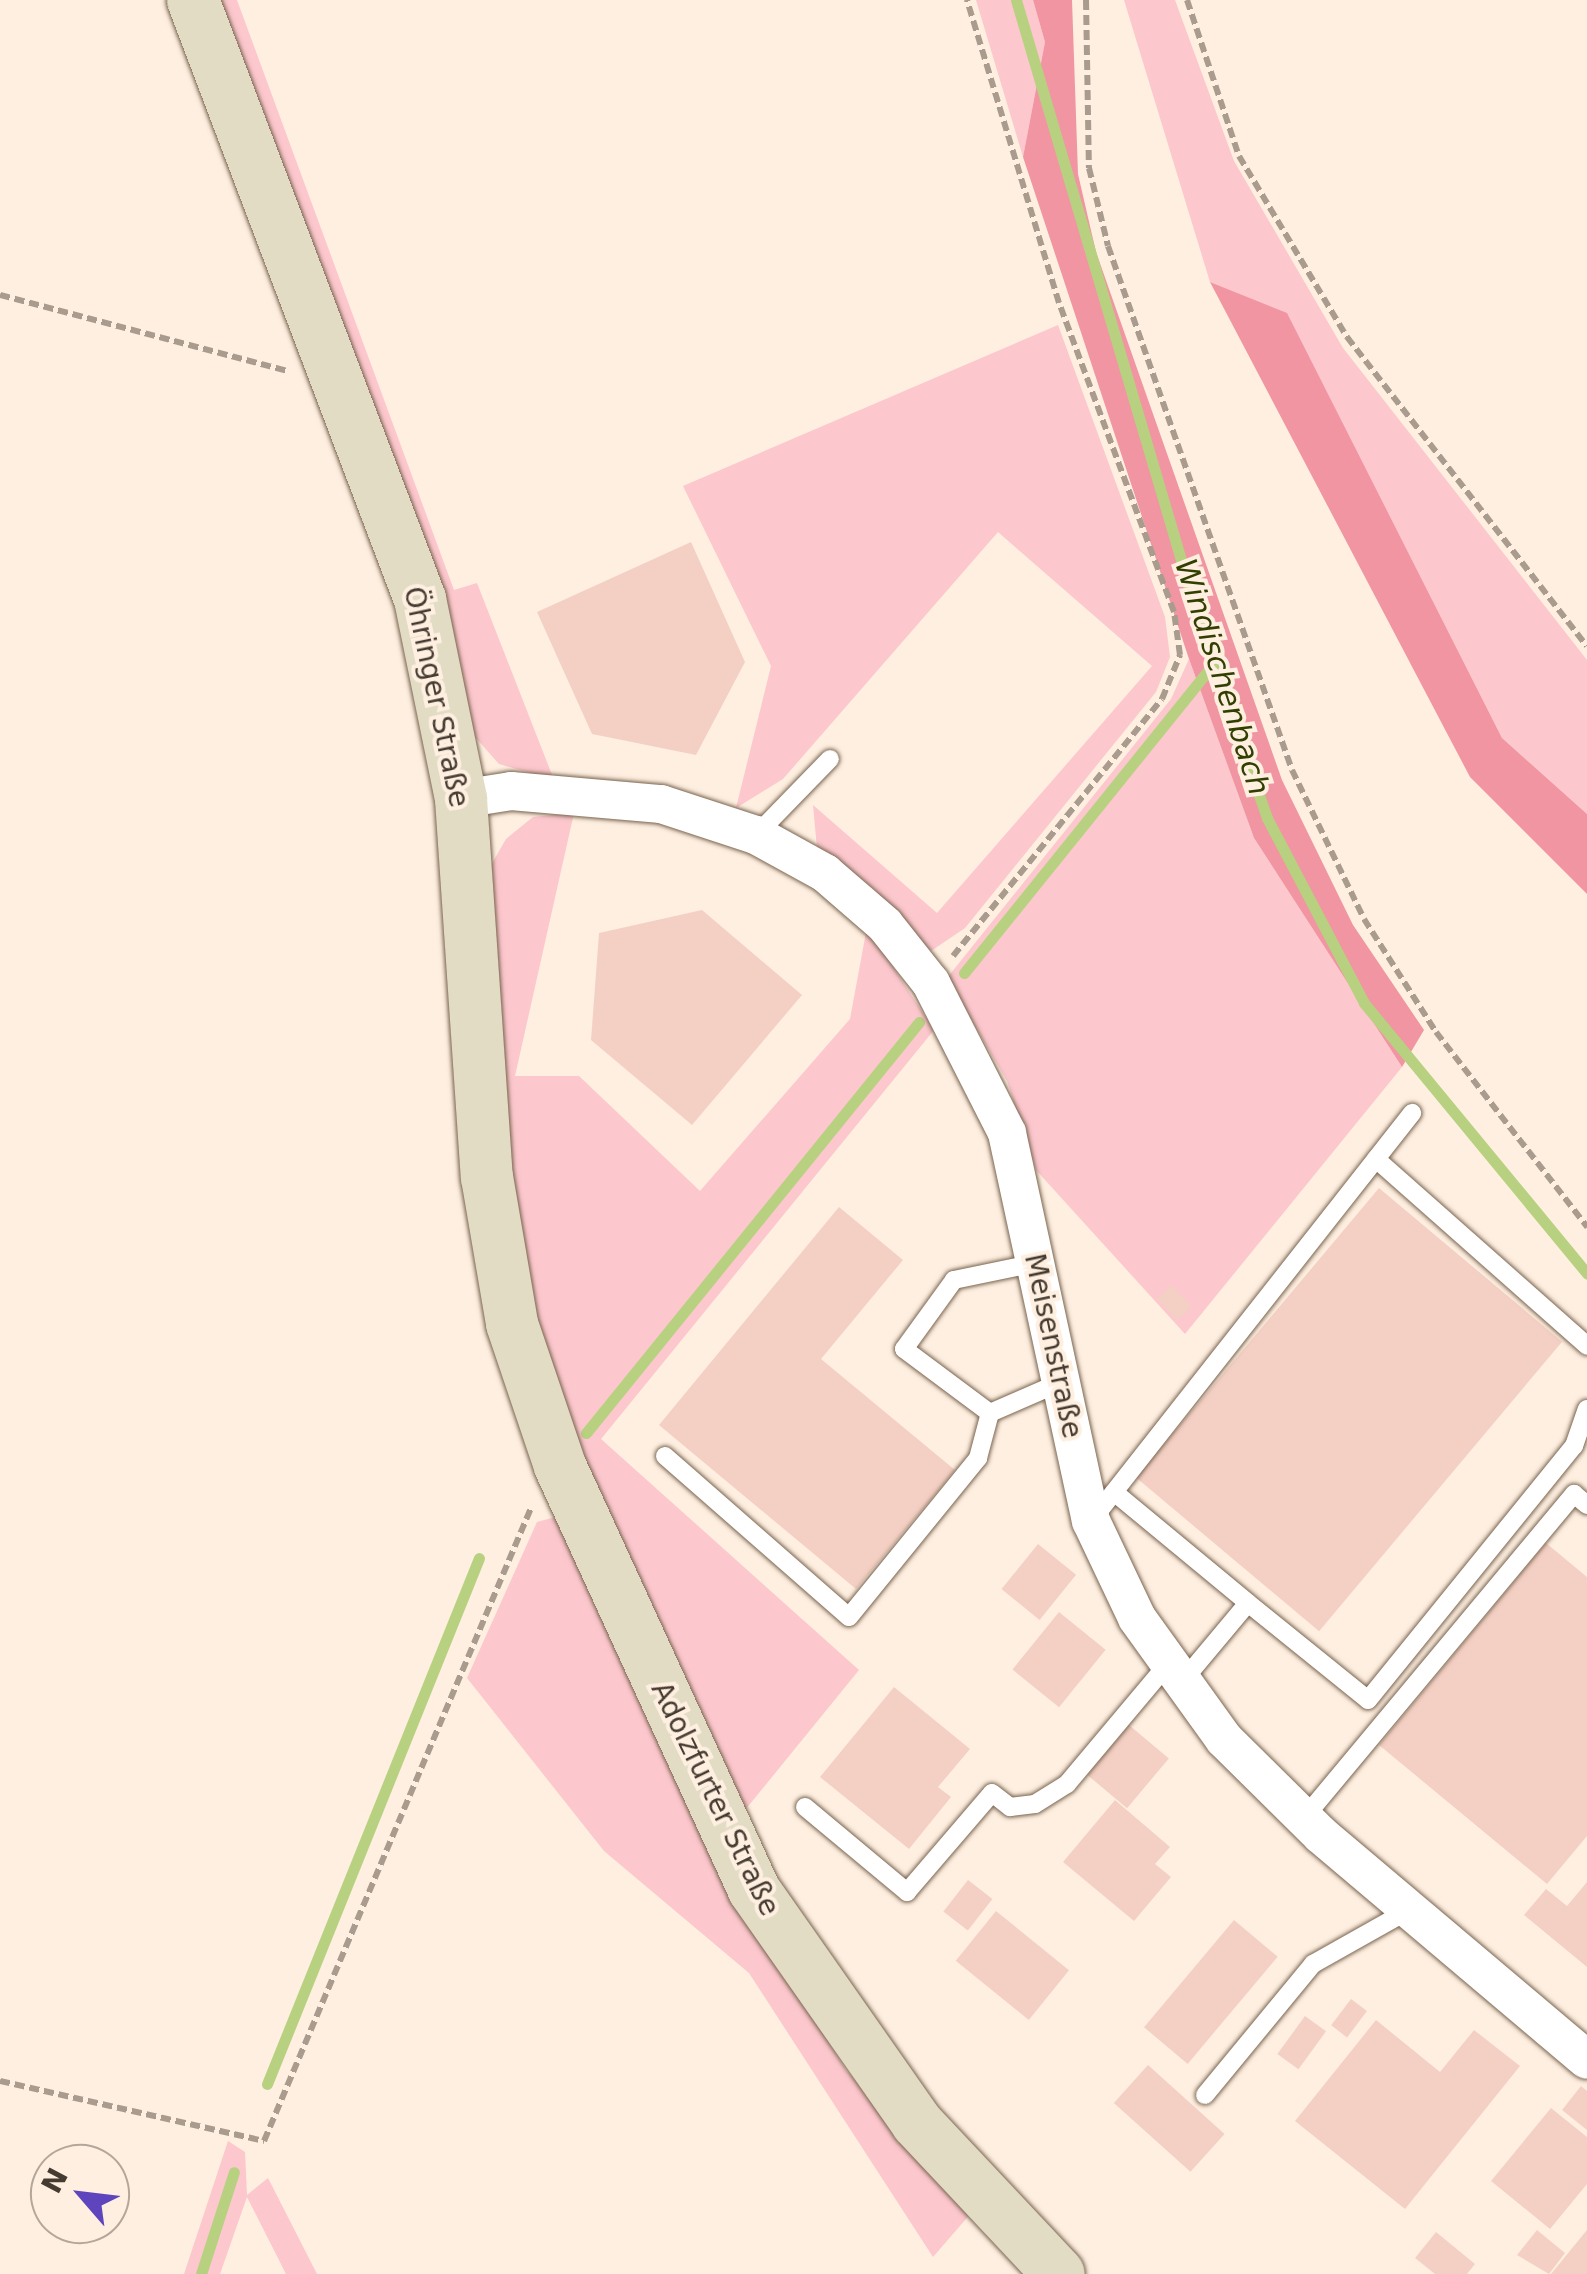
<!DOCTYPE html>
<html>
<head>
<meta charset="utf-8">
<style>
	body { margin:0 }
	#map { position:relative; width:1587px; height:2274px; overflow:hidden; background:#feefe0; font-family:"DejaVu Sans",sans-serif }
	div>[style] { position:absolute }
	.green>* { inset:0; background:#fcc7cd }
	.forest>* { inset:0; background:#f095a1 }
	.stream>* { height:11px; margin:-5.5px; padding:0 5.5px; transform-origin:5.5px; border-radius:5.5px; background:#b8d180 }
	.building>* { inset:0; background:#f4d0c4; transform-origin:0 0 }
	.path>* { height:6px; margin-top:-3px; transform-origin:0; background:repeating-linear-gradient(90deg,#a99c8f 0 10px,transparent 0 15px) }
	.roads { filter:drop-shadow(0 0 2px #79634e) drop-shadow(0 0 2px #79634e) }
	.lane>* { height:18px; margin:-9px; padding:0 9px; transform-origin:9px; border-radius:9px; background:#fff }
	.street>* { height:38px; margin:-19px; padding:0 19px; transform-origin:19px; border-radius:19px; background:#fff }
	.secondary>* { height:52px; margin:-26px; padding:0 26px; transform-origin:26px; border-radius:26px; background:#e2dcc5 }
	span { translate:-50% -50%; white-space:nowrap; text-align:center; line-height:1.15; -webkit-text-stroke:8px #feefe0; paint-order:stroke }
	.street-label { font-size:28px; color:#453b31 }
	.water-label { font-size:30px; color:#313f00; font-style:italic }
	.north { position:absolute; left:30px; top:2144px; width:100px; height:100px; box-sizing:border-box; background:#feefe0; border:2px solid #b4a79a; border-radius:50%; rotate:298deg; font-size:28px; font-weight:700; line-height:40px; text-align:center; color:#453b31 }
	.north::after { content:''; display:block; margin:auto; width:35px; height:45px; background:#5f45bd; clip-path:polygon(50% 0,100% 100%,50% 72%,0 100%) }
</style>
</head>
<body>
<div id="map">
	<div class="green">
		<i style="clip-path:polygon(212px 0,237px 0,454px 590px,477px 583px,554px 780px,499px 764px,467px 728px)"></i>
		<i style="clip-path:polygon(976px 0,1033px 0,1045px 42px,1023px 157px)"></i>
		<i style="clip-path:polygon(1124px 0,1175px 0,1234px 161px,1343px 348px,1587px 660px,1587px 814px,1502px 738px,1287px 314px,1210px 282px)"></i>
		<i style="clip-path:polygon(1058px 325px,1165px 617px,1170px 657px,1156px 692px,965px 928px,931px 951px,874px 889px,817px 848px,813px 805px,937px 913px,1152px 666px,998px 532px,783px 779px,736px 808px,771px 666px,683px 486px)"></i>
		<i style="clip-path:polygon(1189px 659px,1254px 838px,1402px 1067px,1185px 1334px,1036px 1170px,1007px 1081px,947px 978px,1171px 699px)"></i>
		<i style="clip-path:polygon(574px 813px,515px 1076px,579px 1076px,700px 1191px,850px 1019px,867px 927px,934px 1030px,601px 1439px,859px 1670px,737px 1820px,566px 1446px,524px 1294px,501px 1150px,487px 872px,506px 839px,533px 817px)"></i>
		<i style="clip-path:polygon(559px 1516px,710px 1854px,846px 2070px,972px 2212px,933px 2257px,749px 1973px,604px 1851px,467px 1678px,537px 1522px)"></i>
		<i style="clip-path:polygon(228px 2141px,245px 2152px,247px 2195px,268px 2178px,317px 2274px,286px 2274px,247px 2197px,220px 2274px,184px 2274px)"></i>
	</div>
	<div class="forest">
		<i style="clip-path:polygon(1033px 0,1072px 0,1078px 174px,1096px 252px,1282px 780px,1353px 925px,1424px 1030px,1402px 1067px,1254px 838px,1189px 659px,1023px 157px,1045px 42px)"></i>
		<i style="clip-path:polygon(1210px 282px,1287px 313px,1502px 738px,1587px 814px,1587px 894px,1470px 777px)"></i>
	</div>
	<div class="stream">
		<i style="left:1016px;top:0;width:665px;rotate:73.58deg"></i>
		<i style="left:1204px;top:638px;width:191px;rotate:70.7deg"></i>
		<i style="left:1267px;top:818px;width:209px;rotate:62.3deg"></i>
		<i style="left:1364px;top:1003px;width:351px;rotate:50.5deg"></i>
		<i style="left:964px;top:973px;width:397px;rotate:-51.1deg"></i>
		<i style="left:586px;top:1433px;width:529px;rotate:-50.98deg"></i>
		<i style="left:267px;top:2084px;width:567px;rotate:-68.05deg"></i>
		<i style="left:201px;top:2274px;width:107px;rotate:-72.1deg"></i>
	</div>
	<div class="building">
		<i style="clip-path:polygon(691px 542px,745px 662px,696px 755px,592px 734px,537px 612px)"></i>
		<i style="clip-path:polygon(702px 910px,802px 995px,692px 1125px,591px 1040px,599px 933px)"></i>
		<i style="left:1379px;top:1188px;width:239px;height:378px;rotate:40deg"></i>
		<i style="clip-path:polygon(839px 1207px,903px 1260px,821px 1359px,955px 1470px,856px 1589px,659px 1425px)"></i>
		<i style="left:1171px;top:1285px;width:30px;height:20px;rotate:46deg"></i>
		<i style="clip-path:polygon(1546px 1543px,1587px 1577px,1587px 1836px,1547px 1884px,1379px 1745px)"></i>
		<i style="left:1038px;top:1544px;width:49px;height:58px;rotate:39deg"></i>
		<i style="left:1059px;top:1612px;width:60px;height:74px;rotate:39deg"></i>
		<i style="clip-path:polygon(894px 1687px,970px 1749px,938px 1787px,951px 1797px,909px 1849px,820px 1777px)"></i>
		<i style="left:1129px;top:1725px;width:52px;height:65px;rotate:40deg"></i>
		<i style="clip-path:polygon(1115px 1800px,1170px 1847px,1155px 1864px,1171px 1877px,1134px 1921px,1063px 1862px)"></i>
		<i style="left:968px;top:1880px;width:31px;height:40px;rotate:38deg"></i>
		<i style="clip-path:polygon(1587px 1882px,1587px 1967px,1524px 1915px,1546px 1889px,1567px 1906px)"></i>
		<i style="left:996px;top:1911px;width:94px;height:64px;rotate:39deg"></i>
		<i style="left:1234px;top:1920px;width:57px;height:140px;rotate:40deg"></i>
		<i style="left:1351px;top:1999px;width:20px;height:33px;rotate:37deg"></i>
		<i style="left:1305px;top:2016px;width:26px;height:47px;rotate:36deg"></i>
		<i style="clip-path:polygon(1376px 2020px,1440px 2072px,1474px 2030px,1520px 2066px,1405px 2209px,1295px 2121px)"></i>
		<i style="left:1148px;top:2065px;width:103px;height:51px;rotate:42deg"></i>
		<i style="clip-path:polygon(1581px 2086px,1587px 2091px,1587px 2130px,1562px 2110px)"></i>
		<i style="clip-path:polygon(1551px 2108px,1587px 2137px,1587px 2184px,1550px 2229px,1491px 2181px)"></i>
		<i style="clip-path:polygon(1537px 2230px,1565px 2253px,1549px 2274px,1517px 2255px)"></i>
		<i style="clip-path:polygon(1587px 2230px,1587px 2274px,1551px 2274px,1582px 2236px)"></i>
		<i style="clip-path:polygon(1436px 2232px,1475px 2264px,1467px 2274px,1435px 2274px,1415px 2258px)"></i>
	</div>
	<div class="path">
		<i style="left:1086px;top:0;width:168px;rotate:89deg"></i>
		<i style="left:1089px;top:168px;width:80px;rotate:76.3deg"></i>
		<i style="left:1108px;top:246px;width:555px;rotate:70.65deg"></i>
		<i style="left:1292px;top:770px;width:165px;rotate:64.2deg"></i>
		<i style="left:1364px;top:919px;width:134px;rotate:57.5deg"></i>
		<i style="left:1436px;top:1032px;width:247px;rotate:52.2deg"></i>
		<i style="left:1187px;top:0;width:164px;rotate:71.6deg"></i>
		<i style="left:1239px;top:156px;width:211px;rotate:59.2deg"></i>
		<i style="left:1347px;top:337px;width:391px;rotate:52.2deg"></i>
		<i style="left:0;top:295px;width:298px;rotate:14.8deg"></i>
		<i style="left:953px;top:956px;width:331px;rotate:-50.9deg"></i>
		<i style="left:1162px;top:699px;width:48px;rotate:-67.8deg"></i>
		<i style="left:1180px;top:655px;width:43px;rotate:-97.9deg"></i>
		<i style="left:1174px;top:612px;width:330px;rotate:-110.4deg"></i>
		<i style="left:1059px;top:303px;width:317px;rotate:-106.9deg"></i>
		<i style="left:0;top:2081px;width:271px;rotate:12.8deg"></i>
		<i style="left:264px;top:2141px;width:687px;rotate:-67.13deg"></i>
	</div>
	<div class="roads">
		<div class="lane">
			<i style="left:756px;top:835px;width:106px;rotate:-45.8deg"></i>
			<i style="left:1376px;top:1159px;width:282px;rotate:41.5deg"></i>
			<i style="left:1036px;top:1263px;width:84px;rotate:168.3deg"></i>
			<i style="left:954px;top:1280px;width:85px;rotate:125.9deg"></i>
			<i style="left:904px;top:1349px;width:107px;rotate:36.7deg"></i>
			<i style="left:990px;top:1413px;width:77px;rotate:-23.6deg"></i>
			<i style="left:665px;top:1456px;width:244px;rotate:41.2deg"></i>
			<i style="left:849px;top:1617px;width:205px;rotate:-50.9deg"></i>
			<i style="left:978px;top:1458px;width:47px;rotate:-75.1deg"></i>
			<i style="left:1114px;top:1492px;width:174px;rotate:39.6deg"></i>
			<i style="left:1092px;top:1520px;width:518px;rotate:-51.82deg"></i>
			<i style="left:1181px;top:1683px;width:104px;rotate:-50.1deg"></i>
			<i style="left:1248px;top:1603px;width:154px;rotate:38.9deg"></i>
			<i style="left:1368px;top:1700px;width:327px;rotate:-51deg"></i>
			<i style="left:1574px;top:1446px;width:39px;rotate:-71deg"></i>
			<i style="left:805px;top:1807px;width:133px;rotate:39.8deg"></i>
			<i style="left:907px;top:1892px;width:130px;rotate:-49.4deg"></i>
			<i style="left:992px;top:1793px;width:23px;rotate:38deg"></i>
			<i style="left:1010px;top:1807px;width:25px;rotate:-7deg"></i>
			<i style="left:1035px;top:1804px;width:38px;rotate:-32deg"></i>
			<i style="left:1067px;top:1784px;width:155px;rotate:-50deg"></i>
			<i style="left:1304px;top:1818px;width:422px;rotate:-50.2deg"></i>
			<i style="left:1574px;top:1494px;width:17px;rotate:40deg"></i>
			<i style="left:1205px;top:2095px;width:170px;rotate:-50.5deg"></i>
			<i style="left:1313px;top:1964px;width:110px;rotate:-29.4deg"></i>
		</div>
		<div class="street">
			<i style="left:461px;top:799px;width:51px;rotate:-9.1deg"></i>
			<i style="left:511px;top:791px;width:151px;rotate:5deg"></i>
			<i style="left:661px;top:804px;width:100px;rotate:18.1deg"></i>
			<i style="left:756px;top:835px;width:79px;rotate:28.8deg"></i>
			<i style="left:825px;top:873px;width:79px;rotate:40.9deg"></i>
			<i style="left:885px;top:925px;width:74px;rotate:51.6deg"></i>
			<i style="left:931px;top:983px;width:168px;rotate:63.1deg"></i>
			<i style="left:1007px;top:1133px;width:397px;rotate:77.8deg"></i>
			<i style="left:1091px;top:1521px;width:107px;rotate:64.6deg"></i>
			<i style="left:1137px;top:1618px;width:149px;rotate:54.3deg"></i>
			<i style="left:1224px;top:1739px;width:136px;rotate:44.7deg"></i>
			<i style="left:1321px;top:1835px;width:348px;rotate:40.2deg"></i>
		</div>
		<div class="secondary">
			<i style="left:193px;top:0;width:641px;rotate:69.25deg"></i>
			<i style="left:420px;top:599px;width:204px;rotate:78.4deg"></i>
			<i style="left:461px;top:799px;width:379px;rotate:86.1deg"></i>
			<i style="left:487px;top:1177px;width:149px;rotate:80.3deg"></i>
			<i style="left:512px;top:1324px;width:150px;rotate:71.3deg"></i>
			<i style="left:560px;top:1466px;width:466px;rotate:65.4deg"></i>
			<i style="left:754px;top:1890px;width:284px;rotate:55deg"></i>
			<i style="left:917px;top:2123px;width:207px;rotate:46.8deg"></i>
		</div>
	</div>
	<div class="street-label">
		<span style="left:436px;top:697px;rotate:78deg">Öhringer Straße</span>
		<span style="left:1053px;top:1346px;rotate:78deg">Meisenstraße</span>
		<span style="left:715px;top:1799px;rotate:64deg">Adolzfurter Straße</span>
	</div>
	<div class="water-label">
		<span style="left:1222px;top:677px;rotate:72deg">Windischenbach</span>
	</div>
	<div class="north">N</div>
</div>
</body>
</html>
